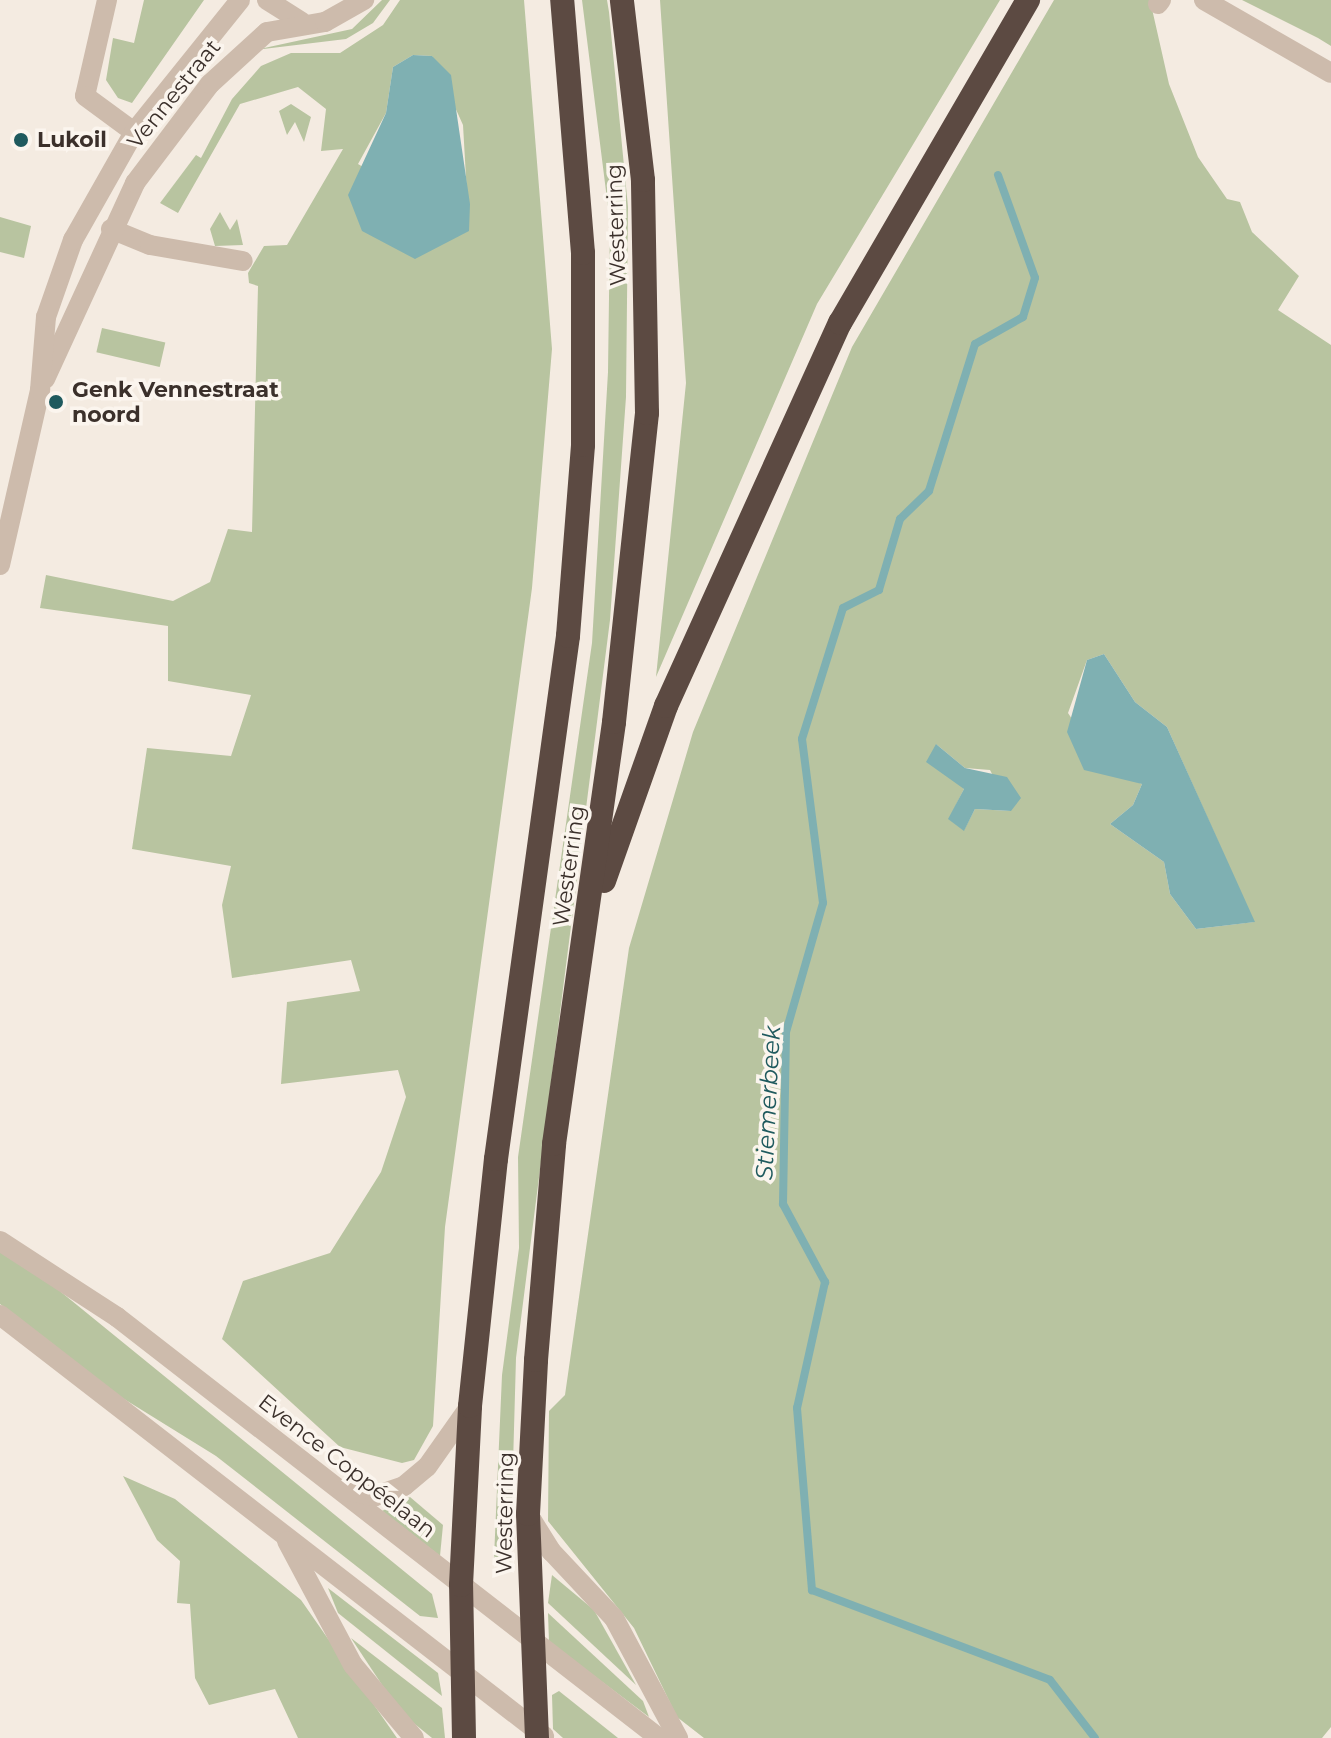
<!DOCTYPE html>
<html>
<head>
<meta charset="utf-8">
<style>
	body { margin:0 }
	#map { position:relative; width:1331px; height:1738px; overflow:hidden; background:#f4ebe1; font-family:Montserrat,sans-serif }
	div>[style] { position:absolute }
	.green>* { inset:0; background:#b8c4a0; transform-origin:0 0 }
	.water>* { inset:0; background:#7fb0b2 }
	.stream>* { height:8px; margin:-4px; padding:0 4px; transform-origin:4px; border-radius:4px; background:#7fb0b2 }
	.minor>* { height:20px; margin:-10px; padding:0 10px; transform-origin:10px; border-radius:10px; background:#cdbbac }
	.highway>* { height:24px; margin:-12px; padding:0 12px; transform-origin:12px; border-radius:12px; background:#5c4a42 }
	.dots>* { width:22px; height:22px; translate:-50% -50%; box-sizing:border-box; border:4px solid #fbf5ee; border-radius:50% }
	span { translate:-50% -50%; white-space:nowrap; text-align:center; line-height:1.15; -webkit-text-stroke:7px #fbf5ee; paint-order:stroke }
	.street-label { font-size:22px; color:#3b302b }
	.poi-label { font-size:22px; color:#3b302b; font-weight:700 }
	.left { translate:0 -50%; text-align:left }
	.water-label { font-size:24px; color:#1f5a5e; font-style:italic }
</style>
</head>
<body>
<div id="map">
	<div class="green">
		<i style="clip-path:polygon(144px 0,204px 0,132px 103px,118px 98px,106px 80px,113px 38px,134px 43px)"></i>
		<i style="clip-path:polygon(382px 0,390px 0,373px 23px,346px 39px,255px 50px,352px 29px)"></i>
		<i style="clip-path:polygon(evenodd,400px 0,524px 0,552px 349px,532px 588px,445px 1227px,433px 1426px,414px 1460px,402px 1463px,340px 1447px,222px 1339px,243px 1281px,330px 1253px,381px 1172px,406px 1097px,398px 1070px,281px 1084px,287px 1002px,360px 991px,351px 960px,232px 978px,222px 905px,231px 866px,132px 849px,147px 748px,231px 756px,251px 695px,168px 681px,168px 626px,40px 608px,46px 575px,173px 601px,210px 582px,228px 529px,252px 532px,258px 286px,249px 283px,248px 273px,264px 246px,287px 245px,343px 149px,321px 151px,326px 109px,298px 87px,240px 104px,178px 213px,160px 203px,196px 155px,201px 158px,232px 99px,261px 66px,291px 53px,340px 53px,383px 25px,400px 0,413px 55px,432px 56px,463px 125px,469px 230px,358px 164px,386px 113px,393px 67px,413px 55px)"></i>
		<i style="clip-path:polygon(582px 0,607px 0,609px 12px,628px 207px,626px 397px,610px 620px,516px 1358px,510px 1571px,494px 1558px,502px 1375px,519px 1248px,518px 1157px,592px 643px,608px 372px,610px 223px)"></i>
		<i style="clip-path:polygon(660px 0,1000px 0,817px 304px,656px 677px,686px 383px)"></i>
		<i style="clip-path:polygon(evenodd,1054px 0,1150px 0,1169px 84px,1198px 157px,1227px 199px,1240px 202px,1252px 232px,1299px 276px,1278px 310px,1331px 345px,1331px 1727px,1322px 1738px,704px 1738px,677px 1717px,634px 1628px,548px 1521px,549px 1411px,565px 1395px,629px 948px,693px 732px,852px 347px,1054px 0,1104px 654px,1135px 702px,1167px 727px,1254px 922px,1196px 929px,1170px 894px,1164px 862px,1110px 824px,1133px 805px,1142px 784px,1106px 770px,1068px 713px,1087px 660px,1104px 654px,1054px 0,936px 744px,965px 768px,990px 770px,1011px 811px,975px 809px,964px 830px,949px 819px,964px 789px,936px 744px)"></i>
		<i style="clip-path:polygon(1242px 0,1331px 0,1331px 46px,1318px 38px)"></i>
		<i style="clip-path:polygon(291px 104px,311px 117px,304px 142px,295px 122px,287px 135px,279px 111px)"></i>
		<i style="clip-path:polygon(220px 212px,230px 230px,237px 219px,243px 245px,215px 246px,210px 229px)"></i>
		<i style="clip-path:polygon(0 217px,31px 226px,24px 258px,0 252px)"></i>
		<i style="left:102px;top:328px;width:65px;height:25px;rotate:13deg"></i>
		<i style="clip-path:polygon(0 1251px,34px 1270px,432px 1594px,438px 1618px,420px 1616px,216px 1456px,116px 1394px,0 1304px)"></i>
		<i style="clip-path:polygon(123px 1476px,175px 1499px,301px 1600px,397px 1738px,298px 1738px,275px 1689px,209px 1705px,195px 1678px,190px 1604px,177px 1603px,180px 1561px,157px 1540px)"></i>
		<i style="clip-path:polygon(410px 1497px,443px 1525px,440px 1556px,382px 1511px)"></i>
		<i style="clip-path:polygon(552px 1575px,594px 1610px,636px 1685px,548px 1603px)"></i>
		<i style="clip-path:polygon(328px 1588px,438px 1673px,442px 1696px,338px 1613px)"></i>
		<i style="clip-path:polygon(548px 1613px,643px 1701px,649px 1717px,549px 1642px)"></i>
		<i style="clip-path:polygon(351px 1638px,442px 1708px,445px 1738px,432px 1738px,400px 1712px)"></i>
		<i style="clip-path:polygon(559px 1691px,618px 1738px,563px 1738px,553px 1729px,552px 1695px)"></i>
	</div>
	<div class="water">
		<i style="clip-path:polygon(413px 55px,432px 56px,451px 75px,470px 204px,469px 231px,415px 259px,362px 231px,348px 195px,386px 113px,393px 67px)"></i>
		<i style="clip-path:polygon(1104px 654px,1135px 702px,1167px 727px,1255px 922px,1196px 929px,1170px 894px,1164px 862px,1110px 824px,1133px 805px,1142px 784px,1084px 770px,1067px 732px,1087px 660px)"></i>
		<i style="clip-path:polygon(936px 744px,965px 768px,1007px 777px,1021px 798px,1011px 811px,975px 809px,964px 831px,948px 819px,964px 789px,926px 762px)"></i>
	</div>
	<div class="stream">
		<i style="left:998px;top:175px;width:109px;rotate:70.2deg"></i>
		<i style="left:1035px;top:278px;width:41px;rotate:107.1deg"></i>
		<i style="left:1023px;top:317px;width:55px;rotate:150.6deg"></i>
		<i style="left:975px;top:344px;width:154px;rotate:107.4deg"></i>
		<i style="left:929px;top:491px;width:40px;rotate:136deg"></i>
		<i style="left:900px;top:519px;width:74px;rotate:106.5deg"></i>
		<i style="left:879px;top:590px;width:40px;rotate:153.4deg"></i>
		<i style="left:843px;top:608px;width:137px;rotate:107.4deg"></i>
		<i style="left:802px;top:739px;width:165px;rotate:82.7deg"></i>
		<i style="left:823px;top:903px;width:134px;rotate:106deg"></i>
		<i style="left:786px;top:1032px;width:172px;rotate:91deg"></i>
		<i style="left:783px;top:1204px;width:89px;rotate:61.7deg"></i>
		<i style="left:825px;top:1282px;width:129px;rotate:102.5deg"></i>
		<i style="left:797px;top:1408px;width:183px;rotate:85.3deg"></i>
		<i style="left:812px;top:1590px;width:254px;rotate:20.7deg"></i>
		<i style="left:1050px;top:1680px;width:73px;rotate:52.2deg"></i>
	</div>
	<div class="minor">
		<i style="left:107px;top:0;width:98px;rotate:102.9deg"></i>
		<i style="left:85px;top:96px;width:61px;rotate:36.3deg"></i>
		<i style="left:267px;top:0;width:41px;rotate:32.2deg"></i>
		<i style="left:1204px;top:0;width:146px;rotate:29.9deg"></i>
		<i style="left:1158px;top:4px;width:5px;rotate:-53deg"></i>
		<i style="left:111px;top:229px;width:42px;rotate:22.3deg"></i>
		<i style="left:150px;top:245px;width:94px;rotate:9.8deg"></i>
		<i style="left:45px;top:379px;width:216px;rotate:-65.3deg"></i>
		<i style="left:135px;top:183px;width:124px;rotate:-52.9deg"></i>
		<i style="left:210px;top:84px;width:77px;rotate:-42.4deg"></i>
		<i style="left:267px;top:32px;width:59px;rotate:-9.8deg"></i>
		<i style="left:325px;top:22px;width:45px;rotate:-29.4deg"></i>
		<i style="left:0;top:565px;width:180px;rotate:-77.1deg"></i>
		<i style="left:40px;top:390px;width:73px;rotate:-85.3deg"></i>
		<i style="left:46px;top:317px;width:82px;rotate:-70.7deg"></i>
		<i style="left:73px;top:240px;width:124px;rotate:-60.5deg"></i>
		<i style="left:134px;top:132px;width:169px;rotate:-51.2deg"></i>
		<i style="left:0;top:1241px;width:140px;rotate:33deg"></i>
		<i style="left:117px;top:1317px;width:686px;rotate:37.84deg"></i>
		<i style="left:0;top:1315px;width:688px;rotate:37.74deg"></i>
		<i style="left:343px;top:1490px;width:33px;rotate:11deg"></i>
		<i style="left:375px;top:1496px;width:31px;rotate:-19deg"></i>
		<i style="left:404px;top:1486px;width:30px;rotate:-40deg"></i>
		<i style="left:427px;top:1467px;width:75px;rotate:-54.8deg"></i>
		<i style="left:528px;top:1514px;width:44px;rotate:58.1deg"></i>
		<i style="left:551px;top:1551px;width:92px;rotate:46.8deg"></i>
		<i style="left:614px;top:1618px;width:136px;rotate:61.9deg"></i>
		<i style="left:287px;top:1541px;width:140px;rotate:62deg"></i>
		<i style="left:353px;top:1665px;width:95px;rotate:50.1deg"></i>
	</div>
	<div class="highway">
		<i style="left:604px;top:881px;width:186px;rotate:-70.5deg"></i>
		<i style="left:666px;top:706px;width:421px;rotate:-65.6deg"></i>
		<i style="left:840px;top:323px;width:374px;rotate:-59.8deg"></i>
		<i style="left:464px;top:1738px;width:153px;rotate:-91.1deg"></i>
		<i style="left:461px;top:1585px;width:179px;rotate:-87.1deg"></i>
		<i style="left:470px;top:1406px;width:248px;rotate:-84deg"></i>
		<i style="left:496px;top:1159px;width:528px;rotate:-82.16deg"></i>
		<i style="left:568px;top:636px;width:192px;rotate:-85.5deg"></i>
		<i style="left:583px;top:445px;width:192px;rotate:-90deg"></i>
		<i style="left:583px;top:253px;width:254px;rotate:-94.7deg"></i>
		<i style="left:537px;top:1738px;width:224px;rotate:-92.3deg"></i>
		<i style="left:528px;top:1514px;width:154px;rotate:-87deg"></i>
		<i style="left:536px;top:1360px;width:217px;rotate:-85.2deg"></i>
		<i style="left:554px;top:1144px;width:426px;rotate:-81.9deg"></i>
		<i style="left:614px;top:722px;width:311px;rotate:-83.9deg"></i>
		<i style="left:647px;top:413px;width:233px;rotate:-91deg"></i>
		<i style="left:643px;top:180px;width:181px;rotate:-96.7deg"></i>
	</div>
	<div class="dots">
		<i style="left:21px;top:140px;background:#1f5a5e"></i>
		<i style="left:56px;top:402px;background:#1f5a5e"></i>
	</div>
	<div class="street-label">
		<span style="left:174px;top:94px;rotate:-51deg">Vennestraat</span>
		<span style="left:616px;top:225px;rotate:-92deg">Westerring</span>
		<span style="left:569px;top:866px;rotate:-82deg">Westerring</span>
		<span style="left:347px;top:1466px;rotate:38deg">Evence Coppéelaan</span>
		<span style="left:505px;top:1513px;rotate:-89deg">Westerring</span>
	</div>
	<div class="poi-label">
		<span class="left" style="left:37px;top:140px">Lukoil</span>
		<span class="left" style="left:72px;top:402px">Genk Vennestraat<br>noord</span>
	</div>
	<div class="water-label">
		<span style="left:768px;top:1103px;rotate:-87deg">Stiemerbeek</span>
	</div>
</div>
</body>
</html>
